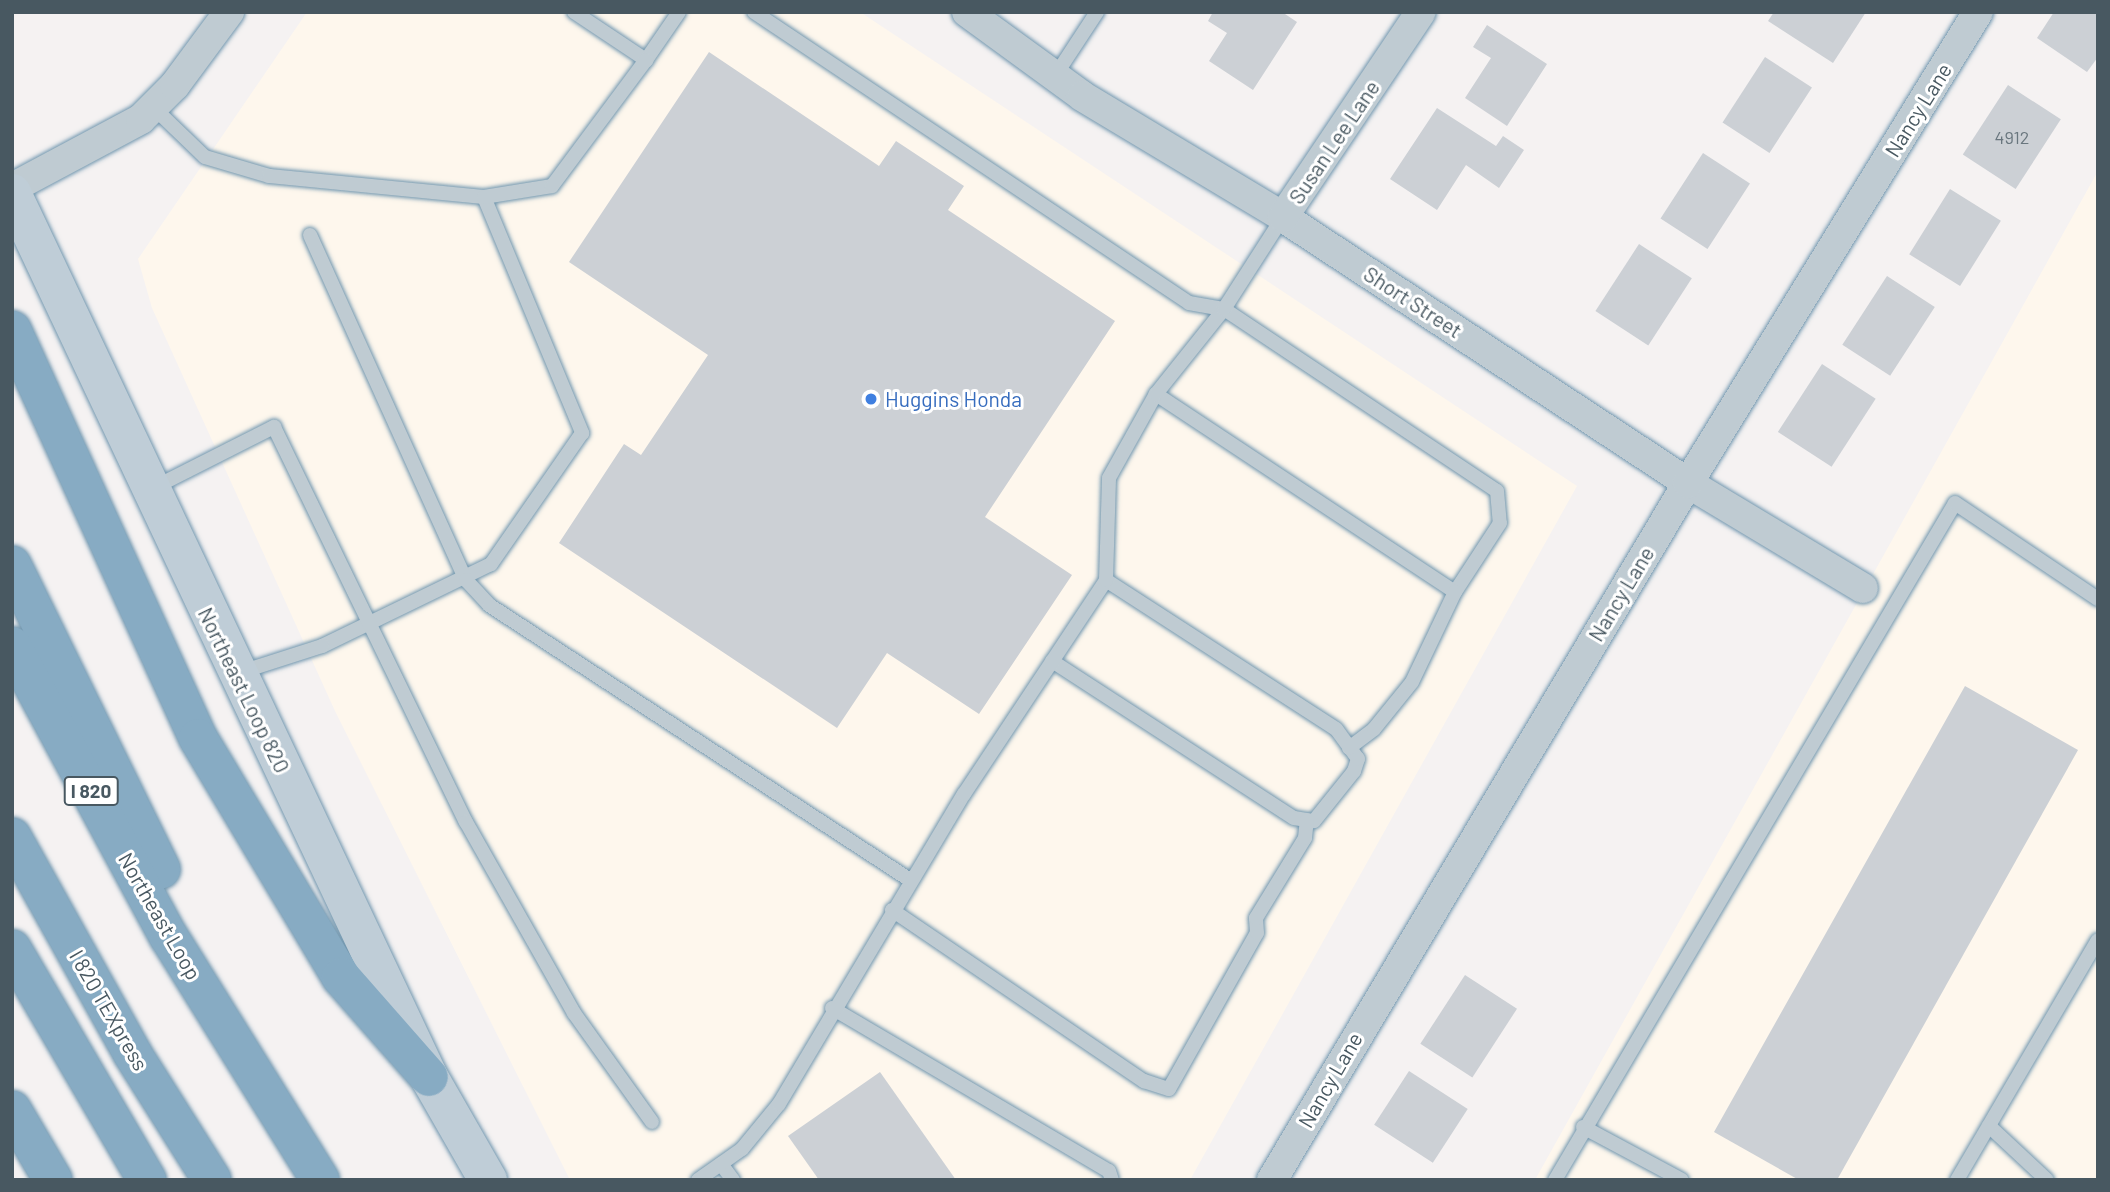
<!DOCTYPE html>
<html>
<head>
<meta charset="utf-8">
<style>
	body { margin:0 }
	#map { position:relative; width:2110px; height:1192px; overflow:hidden; background:#f5f2f2; font-family:Barlow,sans-serif }
	div>[style] { position:absolute }
	.commercial>* { inset:0; background:#fef7ed }
	.building>* { inset:0; background:#ccd0d5; transform-origin:0 0 }
	.roads { filter:drop-shadow(0 0 2px #7297af) drop-shadow(0 0 2px #7297af) }
	.service>* { height:14px; margin:-7px; padding:0 7px; transform-origin:7px; border-radius:7px; background:#bfcbd2 }
	.minor>* { height:30px; margin:-15px; padding:0 15px; transform-origin:15px; border-radius:15px; background:#bfcbd2 }
	.secondary>* { height:38px; margin:-19px; padding:0 19px; transform-origin:19px; border-radius:19px; background:#bfcdd7 }
	.motorway>* { height:38px; margin:-19px; padding:0 19px; transform-origin:19px; border-radius:19px; background:#87abc3 }
	.dots>* { width:19px; height:19px; translate:-50% -50%; box-sizing:border-box; border:4px solid #fff; border-radius:50% }
	span { translate:-50% -50%; white-space:nowrap; text-align:center; line-height:1.15; -webkit-text-stroke:6px #fff; paint-order:stroke }
	.number-label { font-size:18px; color:#69767e }
	.number-label span { -webkit-text-stroke-width:0 }
	.shield-label span { padding:2px 5px; background:#fff; border:2px solid; border-radius:5px; -webkit-text-stroke-width:0 }
	.shield-label { font-size:19px; color:#485861; font-weight:700 }
	.street-label { font-size:21px; color:#485861 }
	.shop-label { font-size:21px; color:#366cbe }
	.left { translate:0 -50%; text-align:left }
	.frame { position:absolute; inset:0; border:14px solid #485861; pointer-events:none }
</style>
</head>
<body>
<div id="map">
	<div class="commercial">
		<i style="clip-path:polygon(307px 12px,860px 12px,1577px 486px,1190px 1180px,570px 1180px,335px 711px,152px 308px,138px 259px)"></i>
		<i style="clip-path:polygon(2098px 171px,2098px 1180px,1535px 1180px)"></i>
	</div>
	<div class="building">
		<i style="clip-path:polygon(1213px 12px,1282px 12px,1297px 22px,1253px 90px,1209px 61px,1227px 33px,1208px 21px)"></i>
		<i style="clip-path:polygon(1774px 12px,1866px 12px,1833px 63px,1768px 21px)"></i>
		<i style="clip-path:polygon(2054px 12px,2098px 12px,2098px 57px,2087px 72px,2037px 38px)"></i>
		<i style="clip-path:polygon(1487px 25px,1547px 64px,1507px 126px,1465px 98px,1491px 58px,1473px 47px)"></i>
		<i style="clip-path:polygon(709px 52px,879px 166px,896px 141px,964px 186px,948px 210px,1115px 321px,985px 517px,1072px 575px,979px 714px,887px 653px,837px 728px,559px 543px,624px 444px,641px 455px,708px 355px,569px 262px)"></i>
		<i style="left:1765px;top:57px;width:56px;height:78px;rotate:33deg"></i>
		<i style="left:2008px;top:85px;width:63px;height:83px;rotate:33deg"></i>
		<i style="clip-path:polygon(1437px 108px,1496px 146px,1503px 136px,1524px 150px,1499px 188px,1466px 165px,1437px 210px,1390px 179px)"></i>
		<i style="left:1703px;top:153px;width:56px;height:78px;rotate:33deg"></i>
		<i style="left:1950px;top:189px;width:60px;height:77px;rotate:32deg"></i>
		<i style="left:1639px;top:244px;width:63px;height:80px;rotate:33deg"></i>
		<i style="left:1887px;top:276px;width:57px;height:82px;rotate:33deg"></i>
		<i style="left:1822px;top:364px;width:64px;height:81px;rotate:33deg"></i>
		<i style="clip-path:polygon(1965px 686px,2078px 750px,1837px 1180px,1799px 1180px,1714px 1132px)"></i>
		<i style="left:1465px;top:975px;width:62px;height:82px;rotate:33deg"></i>
		<i style="left:1409px;top:1071px;width:70px;height:64px;rotate:33deg"></i>
		<i style="clip-path:polygon(880px 1072px,956px 1180px,819px 1180px,788px 1136px)"></i>
	</div>
	<div class="roads">
		<div class="service">
			<i style="left:574px;top:12px;width:87px;rotate:33.7deg"></i>
			<i style="left:646px;top:60px;width:58px;rotate:-55.5deg"></i>
			<i style="left:754px;top:12px;width:523px;rotate:33.78deg"></i>
			<i style="left:1189px;top:303px;width:36px;rotate:10deg"></i>
			<i style="left:1224px;top:309px;width:328px;rotate:33.7deg"></i>
			<i style="left:1497px;top:491px;width:32px;rotate:85deg"></i>
			<i style="left:1500px;top:523px;width:82px;rotate:123.1deg"></i>
			<i style="left:1455px;top:592px;width:359px;rotate:-146.5deg"></i>
			<i style="left:1055px;top:76px;width:77px;rotate:-56.7deg"></i>
			<i style="left:153px;top:107px;width:72px;rotate:43.9deg"></i>
			<i style="left:205px;top:157px;width:67px;rotate:16.5deg"></i>
			<i style="left:269px;top:176px;width:216px;rotate:5.6deg"></i>
			<i style="left:484px;top:197px;width:256px;rotate:67.4deg"></i>
			<i style="left:582px;top:433px;width:160px;rotate:124.8deg"></i>
			<i style="left:491px;top:564px;width:188px;rotate:154.1deg"></i>
			<i style="left:322px;top:646px;width:85px;rotate:162.2deg"></i>
			<i style="left:484px;top:197px;width:69px;rotate:-9.2deg"></i>
			<i style="left:552px;top:186px;width:157px;rotate:-53.3deg"></i>
			<i style="left:310px;top:235px;width:379px;rotate:65.7deg"></i>
			<i style="left:466px;top:580px;width:34px;rotate:47deg"></i>
			<i style="left:489px;top:605px;width:503px;rotate:33.15deg"></i>
			<i style="left:153px;top:488px;width:136px;rotate:-26.8deg"></i>
			<i style="left:274px;top:427px;width:439px;rotate:64.1deg"></i>
			<i style="left:466px;top:822px;width:219px;rotate:60.5deg"></i>
			<i style="left:574px;top:1013px;width:134px;rotate:54.4deg"></i>
			<i style="left:1052px;top:661px;width:288px;rotate:33deg"></i>
			<i style="left:1294px;top:818px;width:20px;rotate:9deg"></i>
			<i style="left:1314px;top:821px;width:64px;rotate:-51.3deg"></i>
			<i style="left:1354px;top:771px;width:13px;rotate:-72deg"></i>
			<i style="left:1358px;top:759px;width:37px;rotate:-126deg"></i>
			<i style="left:1336px;top:729px;width:274px;rotate:-147.1deg"></i>
			<i style="left:1349px;top:748px;width:31px;rotate:-37deg"></i>
			<i style="left:1374px;top:729px;width:60px;rotate:-51deg"></i>
			<i style="left:1412px;top:682px;width:100px;rotate:-64.5deg"></i>
			<i style="left:892px;top:910px;width:305px;rotate:34.2deg"></i>
			<i style="left:1144px;top:1081px;width:26px;rotate:18deg"></i>
			<i style="left:1169px;top:1089px;width:179px;rotate:-60.6deg"></i>
			<i style="left:1257px;top:933px;width:15px;rotate:-94deg"></i>
			<i style="left:1256px;top:918px;width:94px;rotate:-58.5deg"></i>
			<i style="left:1305px;top:838px;width:18px;rotate:-84deg"></i>
			<i style="left:832px;top:1008px;width:321px;rotate:30.5deg"></i>
			<i style="left:1109px;top:1171px;width:9px;rotate:72deg"></i>
			<i style="left:1989px;top:1126px;width:79px;rotate:43deg"></i>
			<i style="left:1583px;top:1127px;width:112px;rotate:28.2deg"></i>
			<i style="left:721px;top:1164px;width:20px;rotate:53deg"></i>
			<i style="left:698px;top:1180px;width:54px;rotate:-35.2deg"></i>
			<i style="left:742px;top:1149px;width:58px;rotate:-50.6deg"></i>
			<i style="left:779px;top:1104px;width:361px;rotate:-59.2deg"></i>
			<i style="left:964px;top:794px;width:257px;rotate:-56.4deg"></i>
			<i style="left:1106px;top:580px;width:102px;rotate:-88.3deg"></i>
			<i style="left:1109px;top:478px;width:96px;rotate:-60.8deg"></i>
			<i style="left:1156px;top:394px;width:109px;rotate:-51.3deg"></i>
			<i style="left:1224px;top:309px;width:109px;rotate:-57.3deg"></i>
			<i style="left:1555px;top:1180px;width:786px;rotate:-59.42deg"></i>
			<i style="left:1955px;top:503px;width:172px;rotate:33.9deg"></i>
			<i style="left:1957px;top:1180px;width:278px;rotate:-59.6deg"></i>
		</div>
		<div class="minor">
			<i style="left:967px;top:12px;width:142px;rotate:36.1deg"></i>
			<i style="left:1082px;top:96px;width:235px;rotate:31deg"></i>
			<i style="left:1283px;top:217px;width:485px;rotate:33.3deg"></i>
			<i style="left:1688px;top:483px;width:204px;rotate:31deg"></i>
			<i style="left:12px;top:188px;width:146px;rotate:-28.1deg"></i>
			<i style="left:141px;top:119px;width:48px;rotate:-45deg"></i>
			<i style="left:175px;top:85px;width:91px;rotate:-53.5deg"></i>
			<i style="left:1283px;top:217px;width:247px;rotate:-56.1deg"></i>
			<i style="left:1272px;top:1180px;width:812px;rotate:-59.17deg"></i>
			<i style="left:1688px;top:483px;width:553px;rotate:-58.38deg"></i>
		</div>
		<div class="secondary">
			<i style="left:12px;top:193px;width:977px;rotate:64.75deg"></i>
			<i style="left:429px;top:1077px;width:119px;rotate:60.2deg"></i>
		</div>
		<div class="motorway">
			<i style="left:12px;top:330px;width:448px;rotate:65.5deg"></i>
			<i style="left:198px;top:738px;width:279px;rotate:59.1deg"></i>
			<i style="left:341px;top:977px;width:133px;rotate:48.7deg"></i>
			<i style="left:12px;top:565px;width:339px;rotate:63.9deg"></i>
			<i style="left:12px;top:646px;width:331px;rotate:61.7deg"></i>
			<i style="left:169px;top:937px;width:286px;rotate:58.1deg"></i>
			<i style="left:12px;top:837px;width:247px;rotate:60.9deg"></i>
			<i style="left:132px;top:1053px;width:150px;rotate:57.8deg"></i>
			<i style="left:12px;top:949px;width:268px;rotate:59.7deg"></i>
			<i style="left:12px;top:1110px;width:81px;rotate:59.6deg"></i>
		</div>
	</div>
	<div class="dots">
		<i style="left:871px;top:399px;background:#3f7fe0"></i>
	</div>
	<div class="number-label">
		<span style="left:2012px;top:137px">4912</span>
	</div>
	<div class="shield-label">
		<span style="left:91px;top:791px">I 820</span>
	</div>
	<div class="street-label">
		<span style="left:1918px;top:110px;rotate:-58deg">Nancy Lane</span>
		<span style="left:1334px;top:142px;rotate:-56deg">Susan Lee Lane</span>
		<span style="left:1413px;top:302px;rotate:33deg">Short Street</span>
		<span style="left:1621px;top:594px;rotate:-59deg">Nancy Lane</span>
		<span style="left:244px;top:690px;rotate:64deg">Northeast Loop 820</span>
		<span style="left:160px;top:916px;rotate:60deg">Northeast Loop</span>
		<span style="left:109px;top:1010px;rotate:60deg">I 820 TEXpress</span>
		<span style="left:1330px;top:1080px;rotate:-60deg">Nancy Lane</span>
	</div>
	<div class="shop-label">
		<span class="left" style="left:885px;top:399px">Huggins Honda</span>
	</div>
	<div class="frame"></div>
</div>
</body>
</html>
